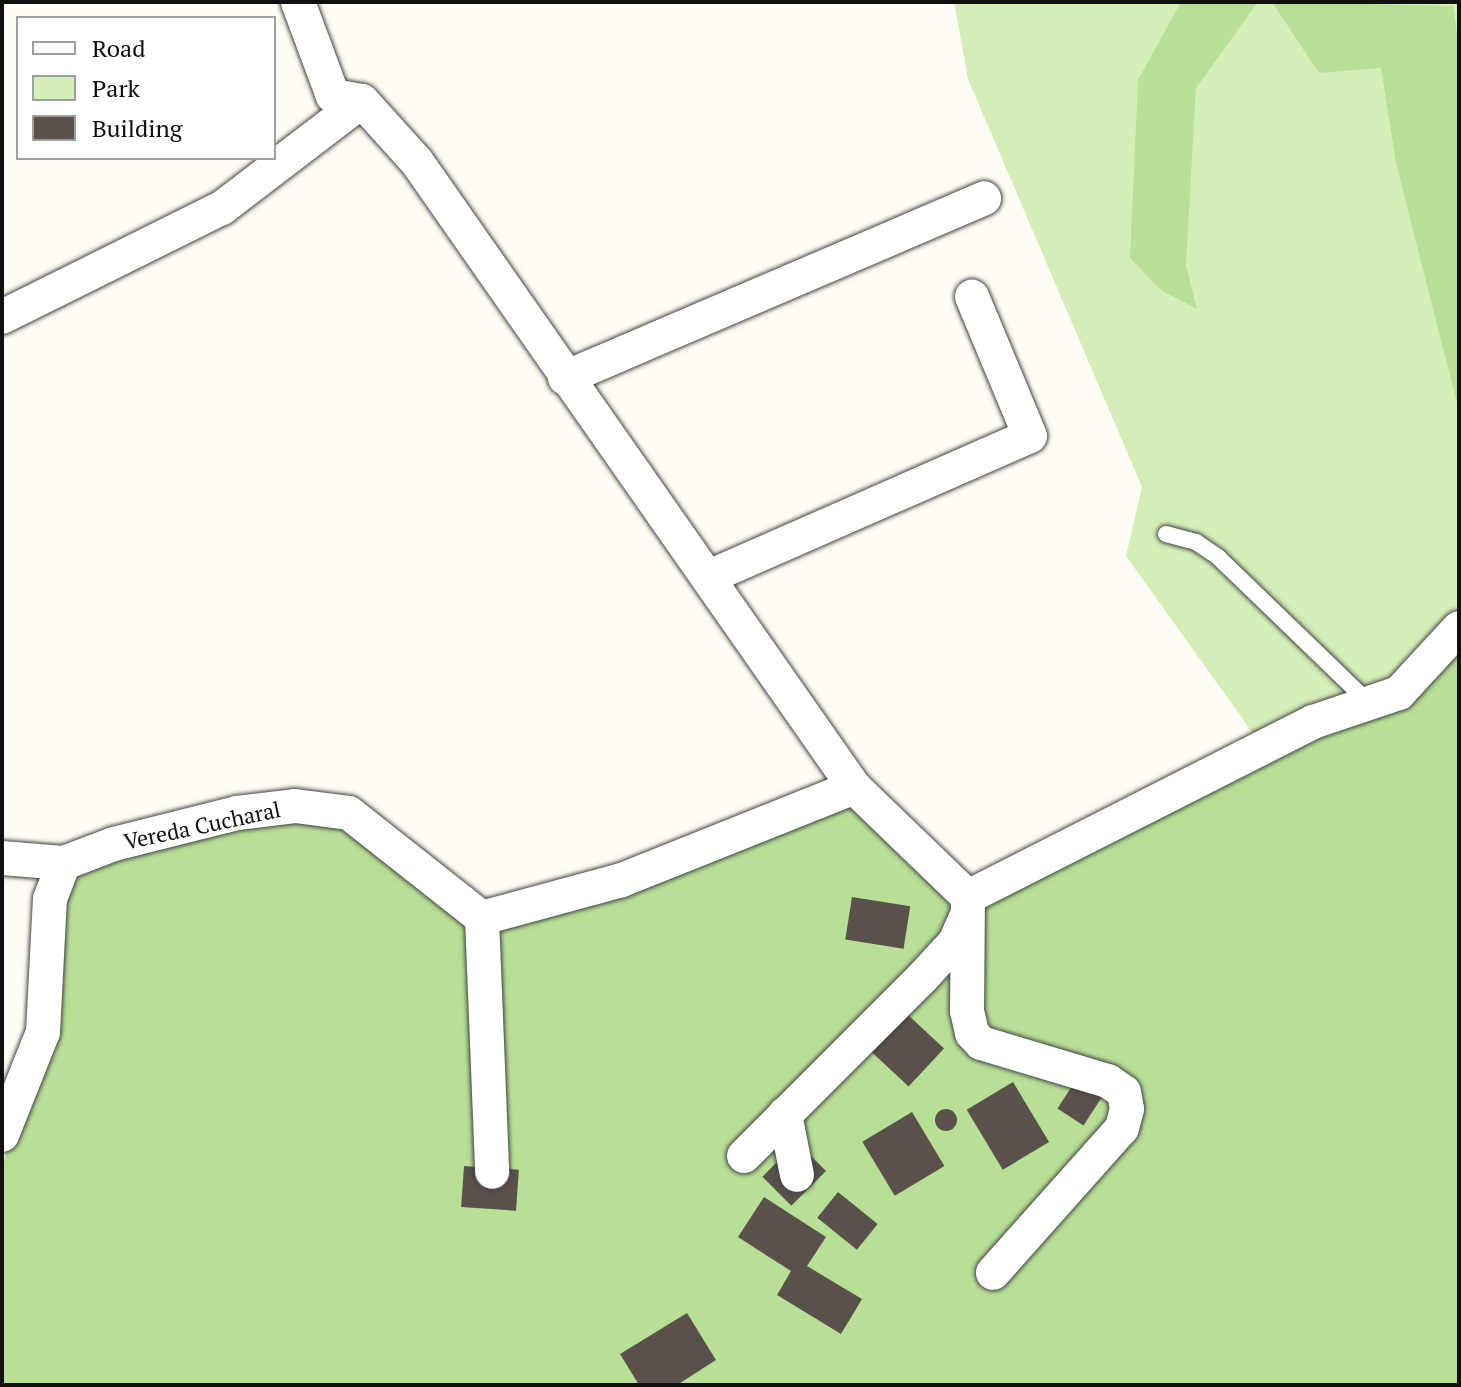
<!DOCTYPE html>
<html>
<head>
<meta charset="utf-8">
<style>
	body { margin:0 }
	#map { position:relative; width:1461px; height:1387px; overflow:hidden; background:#fffdf3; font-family:"PT Serif",serif }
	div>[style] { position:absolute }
	.green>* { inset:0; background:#d4eeb8 }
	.forest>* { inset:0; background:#b7e096 }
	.building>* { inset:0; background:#5a514b; transform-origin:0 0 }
	.round { border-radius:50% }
	.roads { filter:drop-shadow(0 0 2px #434343) drop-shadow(0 0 2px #434343) }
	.service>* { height:16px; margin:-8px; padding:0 8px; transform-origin:8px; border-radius:8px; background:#fff }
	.minor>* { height:34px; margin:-17px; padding:0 17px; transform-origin:17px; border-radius:17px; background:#fff }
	span { translate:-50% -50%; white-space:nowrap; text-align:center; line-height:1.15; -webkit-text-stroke:8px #fff; paint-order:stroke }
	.street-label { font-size:22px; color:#101010 }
	.frame { position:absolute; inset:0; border:4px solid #101010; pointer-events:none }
	.legend { position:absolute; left:16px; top:16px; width:260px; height:144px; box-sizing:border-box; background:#fff; border:2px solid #9f9f9f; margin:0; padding:10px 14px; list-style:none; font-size:24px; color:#101010 }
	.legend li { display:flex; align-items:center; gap:16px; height:40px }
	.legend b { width:40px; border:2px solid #9f9f9f }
</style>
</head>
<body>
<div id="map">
	<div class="green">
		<i style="clip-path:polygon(954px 2px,1459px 2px,1459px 613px,1394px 683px,1257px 739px,1126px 556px,1142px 487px,968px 79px)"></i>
	</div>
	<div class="forest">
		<i style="clip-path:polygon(1181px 2px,1258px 2px,1196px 88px,1186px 265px,1197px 309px,1161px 290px,1130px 258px,1138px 80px)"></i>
		<i style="clip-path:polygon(1272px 2px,1453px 6px,1459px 44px,1459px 411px,1396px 163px,1381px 68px,1319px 73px)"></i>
		<i style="clip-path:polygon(1459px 645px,1459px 1385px,2px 1385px,2px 1169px,73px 871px,118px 854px,296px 817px,344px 824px,470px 925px,852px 801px,971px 884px)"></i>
	</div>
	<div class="building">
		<i style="left:852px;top:897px;width:59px;height:43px;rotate:9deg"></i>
		<i style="left:906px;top:1013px;width:52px;height:52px;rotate:43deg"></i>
		<i style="left:1076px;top:1080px;width:31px;height:34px;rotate:33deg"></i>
		<i style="left:1013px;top:1082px;width:70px;height:54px;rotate:59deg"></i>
		<i class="round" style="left:935px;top:1109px;width:22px;height:22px"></i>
		<i style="left:912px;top:1112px;width:63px;height:58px;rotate:59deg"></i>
		<i style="left:797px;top:1142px;width:41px;height:49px;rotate:45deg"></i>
		<i style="left:464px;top:1166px;width:55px;height:41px;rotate:4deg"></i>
		<i style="left:838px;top:1192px;width:51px;height:33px;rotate:39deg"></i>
		<i style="clip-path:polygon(764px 1197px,826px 1237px,807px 1266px,862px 1299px,841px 1334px,777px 1295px,791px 1271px,738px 1237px)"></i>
		<i style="clip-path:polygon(687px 1313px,716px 1360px,677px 1385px,639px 1385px,620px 1354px)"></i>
	</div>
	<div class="roads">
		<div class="service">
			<i style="left:1166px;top:534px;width:31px;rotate:15deg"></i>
			<i style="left:1196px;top:542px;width:27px;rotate:34deg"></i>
			<i style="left:1218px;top:557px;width:210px;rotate:44deg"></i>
		</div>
		<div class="minor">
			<i style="left:298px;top:2px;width:100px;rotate:69.6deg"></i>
			<i style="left:333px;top:96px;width:29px;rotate:10deg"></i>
			<i style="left:362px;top:101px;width:82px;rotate:48deg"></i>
			<i style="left:417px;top:162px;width:763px;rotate:55.04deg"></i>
			<i style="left:854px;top:787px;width:158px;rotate:44deg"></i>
			<i style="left:968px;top:897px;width:114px;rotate:90.5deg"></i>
			<i style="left:967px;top:1011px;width:23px;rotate:77deg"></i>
			<i style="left:972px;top:1033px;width:13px;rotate:48deg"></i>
			<i style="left:981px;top:1043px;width:133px;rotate:16.7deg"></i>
			<i style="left:1108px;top:1081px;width:19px;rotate:35deg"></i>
			<i style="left:1124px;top:1092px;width:17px;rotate:80deg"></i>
			<i style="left:1127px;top:1109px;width:20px;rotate:105deg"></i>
			<i style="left:1122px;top:1128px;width:194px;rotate:131.7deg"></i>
			<i style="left:2px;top:317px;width:246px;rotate:-26.4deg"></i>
			<i style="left:222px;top:208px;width:176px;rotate:-37.4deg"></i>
			<i style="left:565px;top:378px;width:456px;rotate:-23.2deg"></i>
			<i style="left:711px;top:576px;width:348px;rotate:-23.7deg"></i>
			<i style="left:1030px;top:436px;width:151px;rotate:-112.6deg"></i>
			<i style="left:2px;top:858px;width:62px;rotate:4.6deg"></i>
			<i style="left:968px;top:897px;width:387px;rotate:-26.9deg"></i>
			<i style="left:1313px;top:722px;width:91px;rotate:-18.6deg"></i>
			<i style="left:1399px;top:693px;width:88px;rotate:-47.3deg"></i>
			<i style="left:482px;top:918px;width:254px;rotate:87.7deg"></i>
			<i style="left:785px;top:1114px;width:62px;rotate:78.9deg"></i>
			<i style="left:2px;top:1135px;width:111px;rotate:-68.3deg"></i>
			<i style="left:43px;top:1032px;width:133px;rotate:-87deg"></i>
			<i style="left:50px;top:899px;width:39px;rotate:-69deg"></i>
			<i style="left:64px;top:863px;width:53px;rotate:-20.8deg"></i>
			<i style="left:114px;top:844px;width:127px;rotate:-14.1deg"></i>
			<i style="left:237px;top:813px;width:58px;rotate:-6.9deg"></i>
			<i style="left:295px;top:806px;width:54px;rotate:7.4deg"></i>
			<i style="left:349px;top:813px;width:169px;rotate:38.3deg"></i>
			<i style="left:482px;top:918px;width:145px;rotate:-15.2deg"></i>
			<i style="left:622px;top:880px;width:250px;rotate:-21.8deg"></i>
			<i style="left:744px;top:1156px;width:252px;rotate:-45deg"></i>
			<i style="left:922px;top:978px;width:49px;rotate:-47.5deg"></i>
			<i style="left:955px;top:942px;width:27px;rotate:-66deg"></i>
		</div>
	</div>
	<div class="street-label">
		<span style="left:202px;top:825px;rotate:-12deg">Vereda Cucharal</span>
	</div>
	<div class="frame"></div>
	<ul class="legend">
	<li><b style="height:10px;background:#fff"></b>Road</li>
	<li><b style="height:22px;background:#d4eeb8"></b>Park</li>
	<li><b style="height:22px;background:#5a514b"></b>Building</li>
	</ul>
</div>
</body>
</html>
